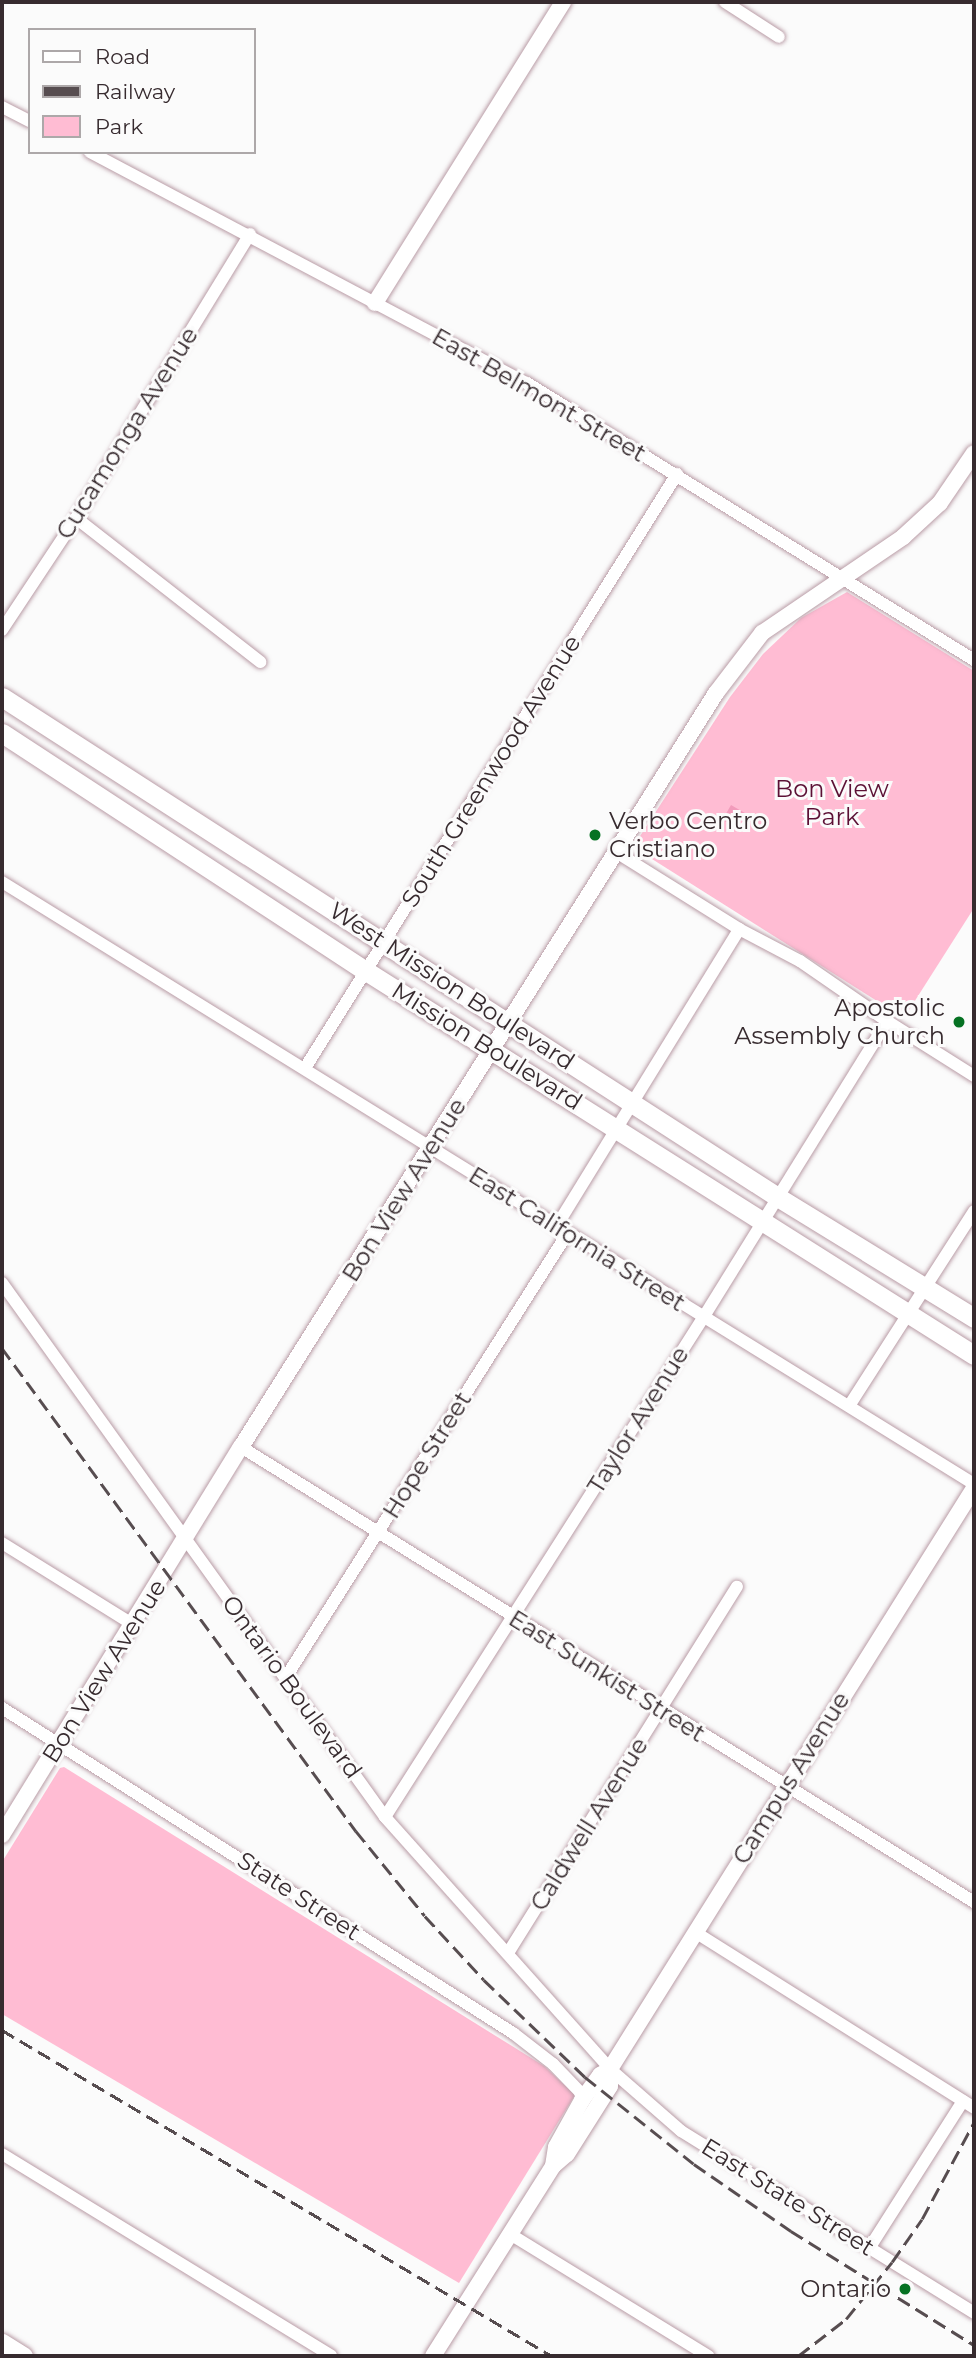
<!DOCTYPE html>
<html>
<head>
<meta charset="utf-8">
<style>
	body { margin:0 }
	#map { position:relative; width:976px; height:2358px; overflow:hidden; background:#fbfbfb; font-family:Montserrat,sans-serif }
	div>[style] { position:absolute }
	.green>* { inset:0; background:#ffbcd3 }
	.water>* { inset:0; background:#f29bbb; transform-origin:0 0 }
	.roads { filter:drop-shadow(0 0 2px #b99ca6) drop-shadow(0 0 2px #b99ca6) }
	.street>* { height:12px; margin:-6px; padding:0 6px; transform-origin:6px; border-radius:6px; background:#fff }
	.secondary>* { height:16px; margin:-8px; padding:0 8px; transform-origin:8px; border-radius:8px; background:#fff }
	.primary>* { height:19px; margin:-9.5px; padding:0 9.5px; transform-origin:9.5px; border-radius:9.5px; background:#fff }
	.rail>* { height:2.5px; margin-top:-1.25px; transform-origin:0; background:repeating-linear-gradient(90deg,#574d50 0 14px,transparent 0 21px) }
	.dots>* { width:19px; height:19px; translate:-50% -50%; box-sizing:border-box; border:4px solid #fbfbfb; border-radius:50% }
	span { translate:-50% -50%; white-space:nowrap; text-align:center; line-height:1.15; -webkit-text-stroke:6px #fbfbfb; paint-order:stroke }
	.street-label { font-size:24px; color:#372b2f }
	.park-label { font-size:24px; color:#5c1035 }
	.poi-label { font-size:24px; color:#372b2f }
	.left { translate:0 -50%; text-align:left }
	.right { translate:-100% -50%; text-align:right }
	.frame { position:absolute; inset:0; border:4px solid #372b2f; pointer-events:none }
	.legend { position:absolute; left:28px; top:28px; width:228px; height:126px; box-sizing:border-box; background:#fbfbfb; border:2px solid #ada8a9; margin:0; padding:9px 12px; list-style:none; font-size:21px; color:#372b2f }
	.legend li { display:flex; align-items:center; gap:14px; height:35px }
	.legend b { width:35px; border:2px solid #ada8a9 }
</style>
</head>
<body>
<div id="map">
	<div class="green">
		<i style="clip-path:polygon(847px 592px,974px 671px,974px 908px,904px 1018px,633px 847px,730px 697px,763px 654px,801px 618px)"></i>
		<i style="clip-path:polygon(64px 1767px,544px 2066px,575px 2095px,459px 2283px,2px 2014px,2px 1862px,60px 1768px)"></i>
	</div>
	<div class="water">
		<i style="left:731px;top:805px;width:16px;height:17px;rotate:30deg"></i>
	</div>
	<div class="roads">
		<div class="street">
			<i style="left:725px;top:2px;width:64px;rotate:32.9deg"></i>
			<i style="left:2px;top:107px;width:31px;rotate:27deg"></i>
			<i style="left:90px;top:152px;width:494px;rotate:27.9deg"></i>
			<i style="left:527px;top:383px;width:526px;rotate:31.79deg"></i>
			<i style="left:76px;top:518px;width:234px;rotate:38deg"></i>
			<i style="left:2px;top:630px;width:134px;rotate:-56.5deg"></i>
			<i style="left:76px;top:518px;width:333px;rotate:-58.5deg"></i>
			<i style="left:616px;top:852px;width:145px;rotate:32deg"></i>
			<i style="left:739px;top:929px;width:69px;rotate:27.7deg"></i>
			<i style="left:800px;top:961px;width:106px;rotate:34.6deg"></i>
			<i style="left:887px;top:1021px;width:103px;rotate:32.3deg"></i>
			<i style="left:2px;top:882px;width:1143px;rotate:31.77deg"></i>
			<i style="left:305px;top:1068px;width:701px;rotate:-57.94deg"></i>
			<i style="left:556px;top:1227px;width:350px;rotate:-58.4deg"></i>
			<i style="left:2px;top:1283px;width:657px;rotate:54.35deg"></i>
			<i style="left:385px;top:1817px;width:338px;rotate:48.2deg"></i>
			<i style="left:610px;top:2069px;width:94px;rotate:41.1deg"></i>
			<i style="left:681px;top:2131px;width:345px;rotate:31.8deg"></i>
			<i style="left:849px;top:1406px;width:232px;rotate:-57.3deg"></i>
			<i style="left:241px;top:1447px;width:863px;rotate:31.83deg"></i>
			<i style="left:2px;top:1543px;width:153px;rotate:31.9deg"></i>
			<i style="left:286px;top:1677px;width:525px;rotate:-57.61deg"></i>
			<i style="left:2px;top:1708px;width:606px;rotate:32.46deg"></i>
			<i style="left:513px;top:2033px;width:51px;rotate:37.8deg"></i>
			<i style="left:553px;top:2064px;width:39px;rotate:46deg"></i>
			<i style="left:580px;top:2092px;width:8px;rotate:76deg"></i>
			<i style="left:385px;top:1817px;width:592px;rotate:-57.49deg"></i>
			<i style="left:703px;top:1318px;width:349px;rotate:-58.2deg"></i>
			<i style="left:695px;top:1932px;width:330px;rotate:32.2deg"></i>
			<i style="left:508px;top:1953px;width:432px;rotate:-58deg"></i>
			<i style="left:2px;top:2154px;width:386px;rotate:31.5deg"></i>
			<i style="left:510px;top:2234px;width:233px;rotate:31.6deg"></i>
			<i style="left:870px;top:2247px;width:173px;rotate:-57.5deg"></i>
		</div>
		<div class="secondary">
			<i style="left:375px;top:303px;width:355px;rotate:-58deg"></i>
			<i style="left:2px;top:1835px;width:456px;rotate:-58.4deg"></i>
			<i style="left:241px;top:1447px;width:891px;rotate:-57.79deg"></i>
			<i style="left:716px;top:693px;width:76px;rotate:-52.5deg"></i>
			<i style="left:762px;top:633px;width:171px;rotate:-34.2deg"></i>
			<i style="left:903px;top:537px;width:50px;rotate:-42.6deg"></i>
			<i style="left:940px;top:503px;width:60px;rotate:-55.8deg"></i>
			<i style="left:553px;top:2166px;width:19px;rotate:-81deg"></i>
			<i style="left:556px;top:2147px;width:54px;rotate:-61deg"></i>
			<i style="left:582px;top:2100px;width:31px;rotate:-54deg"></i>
			<i style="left:600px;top:2075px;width:12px;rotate:-31deg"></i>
			<i style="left:610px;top:2069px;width:686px;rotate:-57.93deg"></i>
			<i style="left:433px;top:2356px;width:225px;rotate:-57.7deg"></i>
			<i style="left:553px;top:2166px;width:18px;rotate:-41deg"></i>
			<i style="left:567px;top:2154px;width:80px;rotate:-57.7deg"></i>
			<i style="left:610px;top:2086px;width:17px;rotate:-90deg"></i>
		</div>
		<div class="primary">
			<i style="left:2px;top:697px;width:921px;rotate:32.81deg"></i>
			<i style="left:776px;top:1196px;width:233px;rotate:31.6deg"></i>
			<i style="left:2px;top:733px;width:435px;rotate:33.2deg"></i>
			<i style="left:366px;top:971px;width:719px;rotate:32.28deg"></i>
			<i style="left:2px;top:2343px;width:25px;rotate:32deg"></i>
		</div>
	</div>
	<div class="rail">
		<i style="left:2px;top:1348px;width:599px;rotate:53.76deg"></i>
		<i style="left:356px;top:1831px;width:109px;rotate:50.9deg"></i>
		<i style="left:425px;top:1916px;width:87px;rotate:47.3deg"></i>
		<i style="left:484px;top:1980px;width:140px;rotate:43.8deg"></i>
		<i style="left:585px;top:2077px;width:139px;rotate:38.6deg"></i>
		<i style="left:694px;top:2164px;width:118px;rotate:34.6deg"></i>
		<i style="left:791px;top:2231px;width:216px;rotate:31.9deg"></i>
		<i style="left:2px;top:2030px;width:639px;rotate:30.66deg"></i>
		<i style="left:798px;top:2356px;width:61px;rotate:-37.6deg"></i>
		<i style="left:846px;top:2319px;width:73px;rotate:-51.1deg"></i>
		<i style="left:892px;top:2262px;width:52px;rotate:-55.1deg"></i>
		<i style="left:922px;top:2219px;width:110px;rotate:-61.8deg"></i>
	</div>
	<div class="dots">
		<i style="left:595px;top:835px;background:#067223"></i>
		<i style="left:959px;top:1022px;background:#067223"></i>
		<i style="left:905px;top:2289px;background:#067223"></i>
	</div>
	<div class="street-label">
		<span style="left:539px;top:395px;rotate:30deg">East Belmont Street</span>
		<span style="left:127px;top:433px;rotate:-58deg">Cucamonga Avenue</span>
		<span style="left:491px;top:771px;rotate:-58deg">South Greenwood Avenue</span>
		<span style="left:452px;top:986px;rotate:33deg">West Mission Boulevard</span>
		<span style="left:487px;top:1046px;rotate:32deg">Mission Boulevard</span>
		<span style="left:404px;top:1190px;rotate:-58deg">Bon View Avenue</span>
		<span style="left:577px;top:1239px;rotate:32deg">East California Street</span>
		<span style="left:638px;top:1420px;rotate:-58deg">Taylor Avenue</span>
		<span style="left:427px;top:1455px;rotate:-58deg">Hope Street</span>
		<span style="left:104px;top:1671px;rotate:-58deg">Bon View Avenue</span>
		<span style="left:607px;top:1676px;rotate:32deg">East Sunkist Street</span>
		<span style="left:292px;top:1687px;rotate:54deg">Ontario Boulevard</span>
		<span style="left:791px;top:1778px;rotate:-58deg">Campus Avenue</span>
		<span style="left:589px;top:1824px;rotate:-58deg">Caldwell Avenue</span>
		<span style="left:299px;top:1896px;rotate:33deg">State Street</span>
		<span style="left:788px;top:2197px;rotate:32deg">East State Street</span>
	</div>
	<div class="park-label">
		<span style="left:832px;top:803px">Bon View<br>Park</span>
	</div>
	<div class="poi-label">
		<span class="left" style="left:609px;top:835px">Verbo Centro<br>Cristiano</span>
		<span class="right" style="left:945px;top:1022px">Apostolic<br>Assembly Church</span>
		<span class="right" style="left:891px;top:2289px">Ontario</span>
	</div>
	<div class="frame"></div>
	<ul class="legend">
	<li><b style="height:9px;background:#fff"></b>Road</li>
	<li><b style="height:9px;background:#574d50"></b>Railway</li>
	<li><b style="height:19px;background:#ffbcd3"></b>Park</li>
	</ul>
</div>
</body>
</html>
